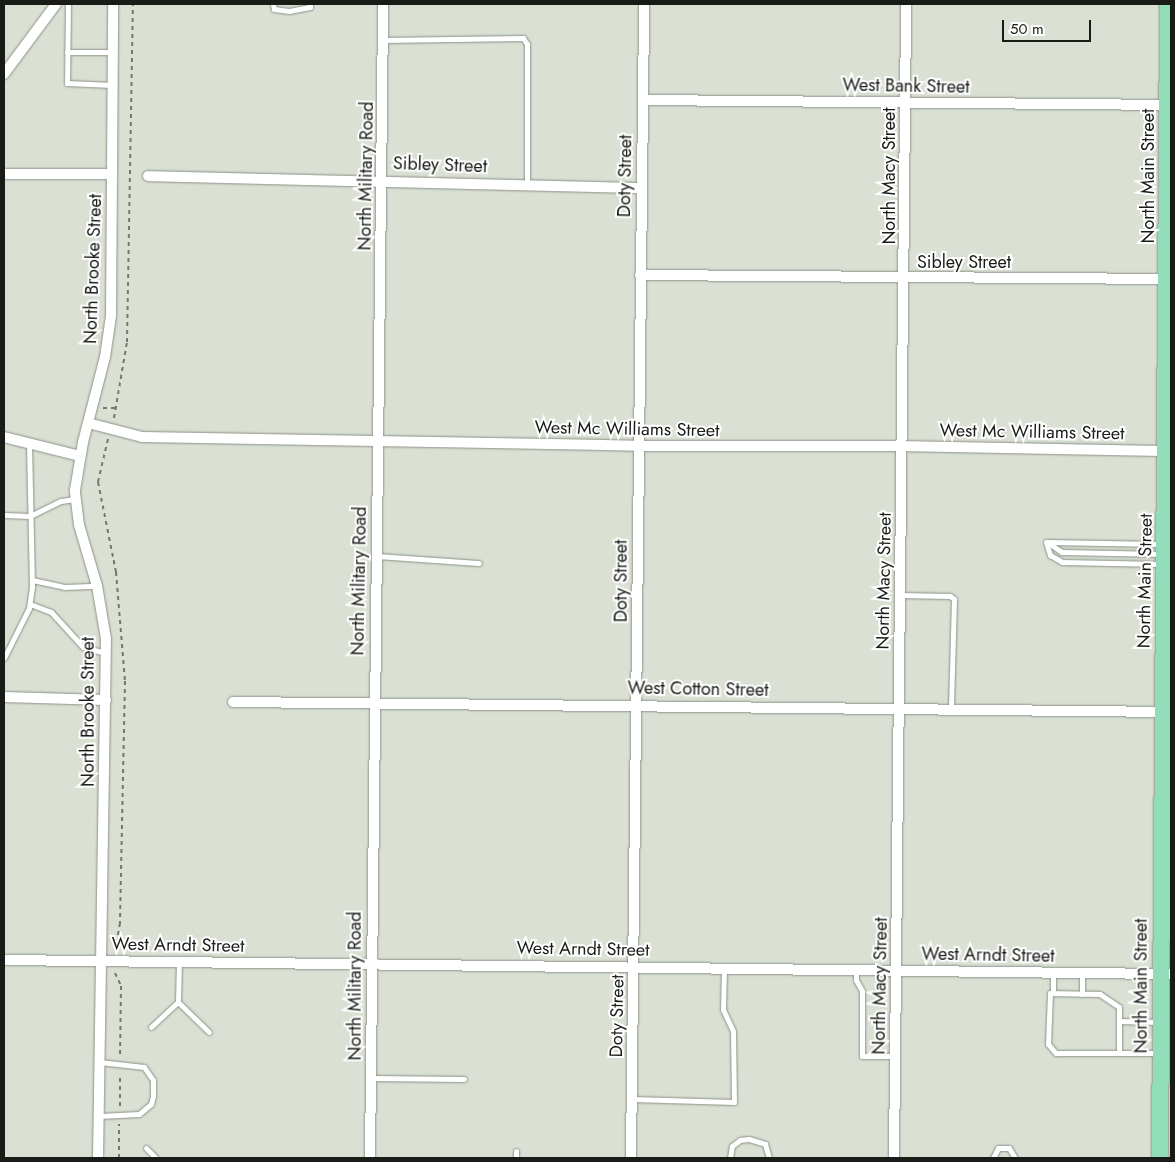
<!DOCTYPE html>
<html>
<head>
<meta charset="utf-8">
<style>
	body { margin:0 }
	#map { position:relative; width:1175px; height:1162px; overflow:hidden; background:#dae1d4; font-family:Jost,sans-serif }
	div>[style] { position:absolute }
	.path>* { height:2px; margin-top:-1px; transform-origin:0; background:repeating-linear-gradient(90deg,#737870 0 4px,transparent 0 8px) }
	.roads { filter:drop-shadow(0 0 1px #8b9286) drop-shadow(0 0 1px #8b9286) }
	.service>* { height:5px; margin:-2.5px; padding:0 2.5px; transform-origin:2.5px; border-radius:2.5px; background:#fff }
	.minor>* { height:10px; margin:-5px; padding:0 5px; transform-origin:5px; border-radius:5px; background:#fff }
	.primary>* { height:16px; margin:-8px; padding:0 8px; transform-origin:8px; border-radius:8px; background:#91ddb9 }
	span { translate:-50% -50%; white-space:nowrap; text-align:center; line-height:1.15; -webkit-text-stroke:4px #fff; paint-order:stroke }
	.street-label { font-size:18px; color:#191b17 }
	.frame { position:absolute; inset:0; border:5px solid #191b17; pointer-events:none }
	.scale { position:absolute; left:1002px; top:20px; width:89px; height:22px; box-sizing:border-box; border:2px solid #191b17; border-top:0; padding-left:6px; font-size:15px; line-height:18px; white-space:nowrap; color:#191b17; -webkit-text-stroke:4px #fff; paint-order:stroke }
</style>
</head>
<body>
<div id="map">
	<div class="path">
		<i style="left:103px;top:408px;width:13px"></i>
		<i style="left:114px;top:418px;width:77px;rotate:-80.3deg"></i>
		<i style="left:127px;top:342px;width:338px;rotate:-89deg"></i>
		<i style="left:108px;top:439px;width:44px;rotate:103.1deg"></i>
		<i style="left:98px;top:482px;width:92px;rotate:78.7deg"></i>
		<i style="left:116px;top:572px;width:109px;rotate:85.3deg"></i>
		<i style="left:125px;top:681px;width:242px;rotate:91.2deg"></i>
		<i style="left:120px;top:923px;width:27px;rotate:100deg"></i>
		<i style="left:115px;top:973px;width:14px;rotate:65deg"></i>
		<i style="left:121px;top:986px;width:70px;rotate:90.8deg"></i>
		<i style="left:120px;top:1106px;width:32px;rotate:-90deg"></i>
		<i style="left:119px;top:1158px;width:34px;rotate:-90deg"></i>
	</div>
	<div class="roads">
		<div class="service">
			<i style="left:68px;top:4px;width:79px;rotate:90.7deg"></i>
			<i style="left:67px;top:83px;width:45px;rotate:2.5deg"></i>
			<i style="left:273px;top:4px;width:5px;rotate:79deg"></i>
			<i style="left:274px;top:9px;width:15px;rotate:8deg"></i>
			<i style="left:289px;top:11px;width:21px;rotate:-11deg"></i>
			<i style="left:310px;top:7px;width:3px;rotate:-90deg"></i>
			<i style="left:383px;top:40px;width:140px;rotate:-0.8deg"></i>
			<i style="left:523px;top:38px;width:7px;rotate:56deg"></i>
			<i style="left:527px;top:44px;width:140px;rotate:90deg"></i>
			<i style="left:67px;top:52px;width:45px"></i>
			<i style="left:4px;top:515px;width:26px;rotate:2deg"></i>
			<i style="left:30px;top:516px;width:34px;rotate:-26deg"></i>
			<i style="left:61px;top:501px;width:14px;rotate:-8deg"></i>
			<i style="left:1046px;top:542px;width:14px;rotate:73deg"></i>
			<i style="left:1050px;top:555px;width:14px;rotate:30deg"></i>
			<i style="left:1062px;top:562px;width:100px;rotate:1.1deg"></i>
			<i style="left:1047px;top:542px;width:18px;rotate:34deg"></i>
			<i style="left:1062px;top:552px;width:101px;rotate:1.1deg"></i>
			<i style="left:1047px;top:542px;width:114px;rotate:1deg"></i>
			<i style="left:376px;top:556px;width:103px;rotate:3.9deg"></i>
			<i style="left:32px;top:580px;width:33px;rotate:12deg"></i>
			<i style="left:64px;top:587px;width:33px;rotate:-2deg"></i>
			<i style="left:900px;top:595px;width:50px;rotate:1.1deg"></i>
			<i style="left:950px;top:596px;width:5px;rotate:37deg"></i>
			<i style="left:954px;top:599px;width:110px;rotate:91.6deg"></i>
			<i style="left:30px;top:604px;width:22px;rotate:21deg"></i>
			<i style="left:51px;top:612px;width:47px;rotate:47.6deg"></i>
			<i style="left:83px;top:647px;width:24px;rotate:15deg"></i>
			<i style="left:4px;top:658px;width:56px;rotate:-63.4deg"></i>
			<i style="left:29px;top:608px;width:21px;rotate:-82deg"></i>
			<i style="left:32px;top:587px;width:144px;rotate:-91.2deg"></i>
			<i style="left:179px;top:961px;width:41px;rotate:91.4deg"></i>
			<i style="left:178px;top:1002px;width:43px;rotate:44.1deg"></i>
			<i style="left:856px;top:969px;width:11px;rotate:90deg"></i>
			<i style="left:856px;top:980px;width:13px;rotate:61deg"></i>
			<i style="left:862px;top:991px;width:65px;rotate:90deg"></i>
			<i style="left:862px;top:1056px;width:33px"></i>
			<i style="left:1082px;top:972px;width:22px;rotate:90deg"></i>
			<i style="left:1053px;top:993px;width:21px;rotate:-90deg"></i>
			<i style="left:1119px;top:1021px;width:40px;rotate:1.4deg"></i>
			<i style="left:151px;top:1027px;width:37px;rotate:-43deg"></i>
			<i style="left:1119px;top:1053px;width:46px;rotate:-90deg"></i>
			<i style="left:1119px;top:1007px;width:23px;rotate:-146deg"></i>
			<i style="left:1100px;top:994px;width:50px;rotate:-178.9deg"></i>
			<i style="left:1050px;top:993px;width:51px;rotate:92.2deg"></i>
			<i style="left:1048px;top:1044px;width:9px;rotate:49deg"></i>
			<i style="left:1054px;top:1051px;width:3px;rotate:45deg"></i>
			<i style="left:1056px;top:1053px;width:102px"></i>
			<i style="left:371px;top:1078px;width:93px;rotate:0.6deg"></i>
			<i style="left:632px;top:1099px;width:102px;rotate:1.7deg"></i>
			<i style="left:734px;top:1102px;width:71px;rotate:-90.8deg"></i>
			<i style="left:733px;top:1031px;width:23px;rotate:-115deg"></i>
			<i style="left:723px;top:1010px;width:42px;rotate:-88.6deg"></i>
			<i style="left:99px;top:1116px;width:40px;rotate:-2.9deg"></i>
			<i style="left:139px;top:1114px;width:16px;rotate:-40deg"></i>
			<i style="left:151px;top:1104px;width:8px;rotate:-76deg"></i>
			<i style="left:153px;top:1096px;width:16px;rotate:-90deg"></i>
			<i style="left:153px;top:1080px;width:16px;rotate:-125deg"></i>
			<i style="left:144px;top:1067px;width:45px;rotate:-173.7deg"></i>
			<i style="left:146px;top:1148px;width:14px;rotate:45deg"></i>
			<i style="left:516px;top:1151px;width:7px;rotate:90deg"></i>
			<i style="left:730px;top:1158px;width:12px;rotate:-81deg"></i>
			<i style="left:732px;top:1146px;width:10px;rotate:-37deg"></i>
			<i style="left:740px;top:1140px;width:9px;rotate:-6deg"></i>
			<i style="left:749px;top:1139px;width:17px;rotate:17deg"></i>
			<i style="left:765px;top:1144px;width:15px;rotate:74deg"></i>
			<i style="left:993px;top:1158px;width:11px;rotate:-63deg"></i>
			<i style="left:998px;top:1148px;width:11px"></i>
			<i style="left:1009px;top:1148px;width:12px;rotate:59deg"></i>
		</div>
		<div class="minor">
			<i style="left:4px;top:74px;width:87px;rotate:-53.4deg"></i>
			<i style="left:643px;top:100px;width:526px;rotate:0.54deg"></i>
			<i style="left:4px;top:174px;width:108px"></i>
			<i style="left:148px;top:176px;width:493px;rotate:1.4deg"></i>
			<i style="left:640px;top:275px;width:528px;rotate:0.43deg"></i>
			<i style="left:88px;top:423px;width:56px;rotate:14.5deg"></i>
			<i style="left:142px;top:437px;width:495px;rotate:1deg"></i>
			<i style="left:637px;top:446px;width:266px"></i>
			<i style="left:903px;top:446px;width:267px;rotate:1.1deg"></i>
			<i style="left:4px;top:437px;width:78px;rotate:14deg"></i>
			<i style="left:4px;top:697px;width:102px;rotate:1.7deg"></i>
			<i style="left:233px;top:702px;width:938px;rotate:0.61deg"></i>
			<i style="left:4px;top:960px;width:1167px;rotate:0.69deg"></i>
			<i style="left:98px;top:1158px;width:519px;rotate:-89.12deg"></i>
			<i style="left:106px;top:639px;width:54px;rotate:-99.6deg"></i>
			<i style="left:97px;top:586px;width:64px;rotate:-106.4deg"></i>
			<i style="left:79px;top:525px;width:35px;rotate:-97deg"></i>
			<i style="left:75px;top:490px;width:49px;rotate:-80.5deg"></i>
			<i style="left:83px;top:442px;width:88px;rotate:-75.5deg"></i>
			<i style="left:105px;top:357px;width:41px;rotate:-81.7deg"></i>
			<i style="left:111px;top:316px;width:312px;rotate:-89.6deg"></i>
			<i style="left:370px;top:1158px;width:1154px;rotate:-89.35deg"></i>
			<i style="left:631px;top:1158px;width:1154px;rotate:-89.35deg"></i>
			<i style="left:894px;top:1158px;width:1154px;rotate:-89.4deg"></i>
		</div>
		<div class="primary">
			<i style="left:1160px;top:1158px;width:1154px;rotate:-89.6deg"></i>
		</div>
	</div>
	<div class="street-label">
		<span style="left:906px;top:86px;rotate:1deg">West Bank Street</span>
		<span style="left:440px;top:165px;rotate:2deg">Sibley Street</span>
		<span style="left:366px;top:176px;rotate:-89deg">North Military Road</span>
		<span style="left:625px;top:176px;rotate:-89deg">Doty Street</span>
		<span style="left:889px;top:176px;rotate:-90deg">North Macy Street</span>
		<span style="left:1148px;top:176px;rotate:-90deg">North Main Street</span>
		<span style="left:964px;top:262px">Sibley Street</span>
		<span style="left:93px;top:269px;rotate:-88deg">North Brooke Street</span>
		<span style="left:627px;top:429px;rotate:1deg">West Mc Williams Street</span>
		<span style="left:1032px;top:432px;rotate:1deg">West Mc Williams Street</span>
		<span style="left:359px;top:581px;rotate:-89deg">North Military Road</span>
		<span style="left:621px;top:581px;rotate:-90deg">Doty Street</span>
		<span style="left:884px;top:581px;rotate:-89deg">North Macy Street</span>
		<span style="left:1145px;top:581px;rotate:-89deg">North Main Street</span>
		<span style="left:698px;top:689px;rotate:1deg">West Cotton Street</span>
		<span style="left:88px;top:712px;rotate:-90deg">North Brooke Street</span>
		<span style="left:178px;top:945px;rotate:1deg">West Arndt Street</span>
		<span style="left:583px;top:949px;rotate:1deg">West Arndt Street</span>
		<span style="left:988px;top:955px;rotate:1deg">West Arndt Street</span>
		<span style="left:355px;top:986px;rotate:-90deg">North Military Road</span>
		<span style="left:880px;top:986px;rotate:-89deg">North Macy Street</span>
		<span style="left:1141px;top:986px;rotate:-90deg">North Main Street</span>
		<span style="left:617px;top:1016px;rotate:-89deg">Doty Street</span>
	</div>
	<div class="frame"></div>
	<div class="scale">50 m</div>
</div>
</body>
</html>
